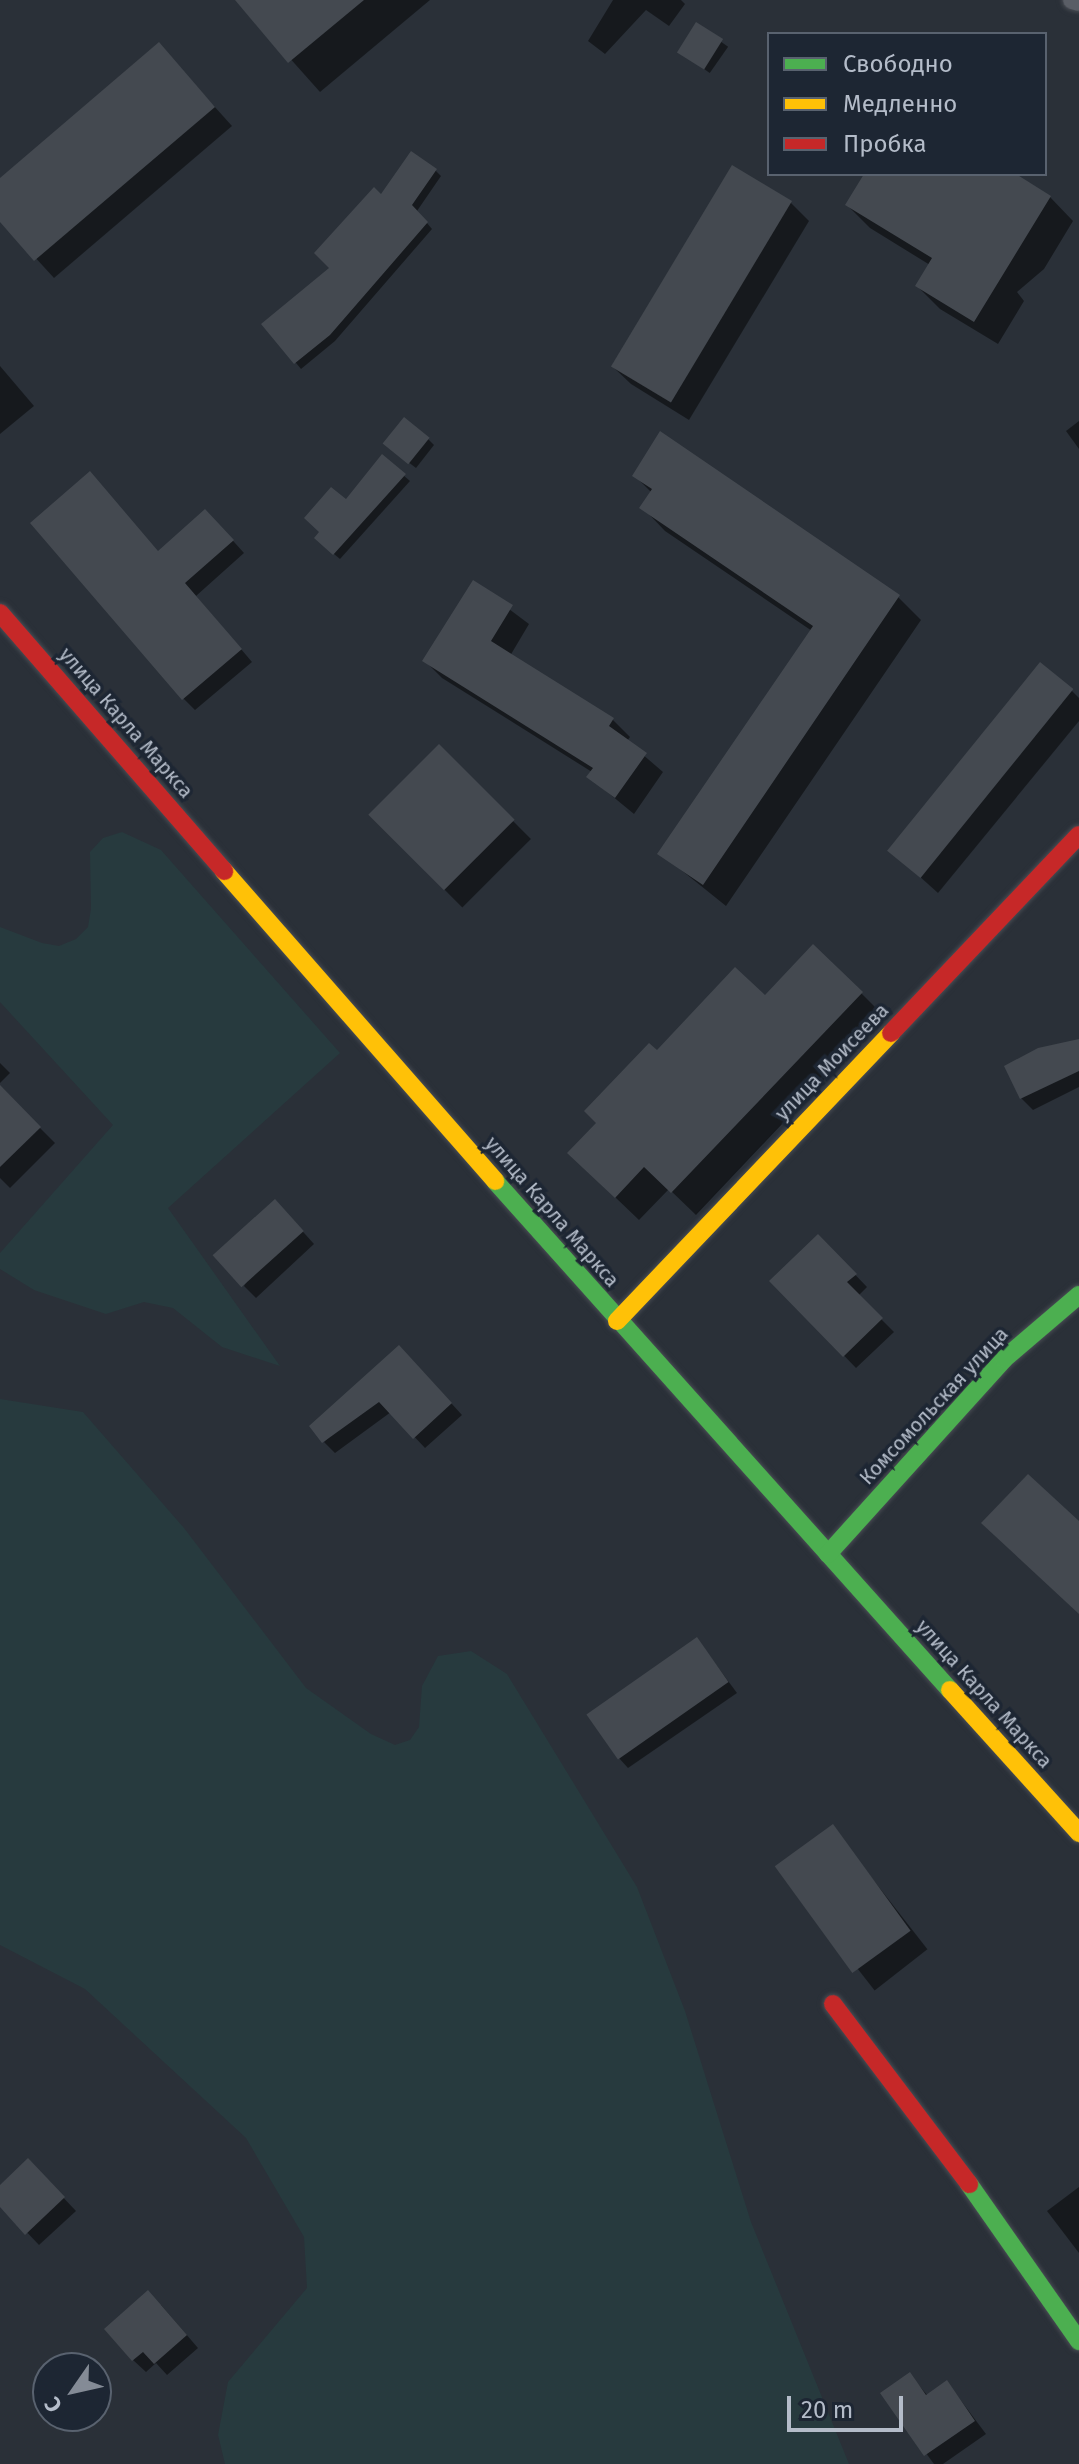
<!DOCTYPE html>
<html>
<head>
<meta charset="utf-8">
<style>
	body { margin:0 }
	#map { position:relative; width:1079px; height:2464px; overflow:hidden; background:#2a3038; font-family:"Fira Sans",sans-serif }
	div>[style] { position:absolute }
	.green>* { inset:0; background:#273a3e }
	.shadow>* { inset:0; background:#0007; transform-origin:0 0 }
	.building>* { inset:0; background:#444950; transform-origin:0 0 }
	.roads { filter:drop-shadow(0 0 2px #484c53) drop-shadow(0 0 2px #484c53) }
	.lane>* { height:18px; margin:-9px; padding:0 9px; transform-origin:9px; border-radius:9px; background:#5a5e66 }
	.fast>* { height:18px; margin:-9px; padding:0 9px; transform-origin:9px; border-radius:9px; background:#4caf50 }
	.slow>* { height:18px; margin:-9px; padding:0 9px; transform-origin:9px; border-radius:9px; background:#ffc107 }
	.jam>* { height:18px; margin:-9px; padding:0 9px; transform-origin:9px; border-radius:9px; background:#c62828 }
	span { translate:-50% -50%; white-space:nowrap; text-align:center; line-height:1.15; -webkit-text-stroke:7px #1d2633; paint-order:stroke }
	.street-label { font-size:20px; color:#b4bcc9 }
	.legend { position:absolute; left:767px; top:32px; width:280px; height:144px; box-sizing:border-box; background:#1d2633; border:2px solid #59626f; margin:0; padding:10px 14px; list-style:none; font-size:24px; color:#b4bcc9 }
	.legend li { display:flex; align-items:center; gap:16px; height:40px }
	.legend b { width:40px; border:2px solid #59626f }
	.north { position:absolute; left:32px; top:2352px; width:80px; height:80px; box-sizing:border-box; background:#1d2633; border:2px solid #59626f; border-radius:50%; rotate:236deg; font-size:22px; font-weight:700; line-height:32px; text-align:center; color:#b4bcc9 }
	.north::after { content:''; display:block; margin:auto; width:28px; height:36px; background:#848b96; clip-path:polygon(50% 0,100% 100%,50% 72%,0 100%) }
	.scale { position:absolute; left:787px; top:2396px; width:116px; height:36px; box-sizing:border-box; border:4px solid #b4bcc9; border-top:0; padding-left:10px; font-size:24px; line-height:28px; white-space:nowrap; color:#b4bcc9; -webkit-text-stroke:6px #1d2633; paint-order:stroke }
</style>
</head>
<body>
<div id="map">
	<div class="green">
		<i style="clip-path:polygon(122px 832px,161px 850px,340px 1053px,168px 1208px,280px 1366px,222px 1347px,173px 1308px,144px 1302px,106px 1314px,34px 1290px,0 1269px,0 1253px,113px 1125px,0 1002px,0 927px,42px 943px,59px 946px,76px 939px,88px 927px,91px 909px,90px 852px,103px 838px)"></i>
		<i style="clip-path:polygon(0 1399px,83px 1412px,184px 1528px,306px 1688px,371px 1734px,395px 1745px,410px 1740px,419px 1727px,422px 1686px,438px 1656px,471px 1651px,507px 1674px,637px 1887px,685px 2011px,751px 2222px,849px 2464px,225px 2464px,218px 2435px,228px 2382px,307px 2288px,304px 2237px,246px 2138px,85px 1989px,0 1945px)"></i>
	</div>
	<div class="shadow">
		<i style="clip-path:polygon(238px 0,430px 0,320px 92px)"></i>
		<i style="clip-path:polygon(613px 0,681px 0,685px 4px,669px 26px,646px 10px,605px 54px,588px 41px)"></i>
		<i style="left:697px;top:25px;width:38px;height:32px;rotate:35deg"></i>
		<i style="clip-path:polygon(159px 45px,232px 126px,54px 278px,0 219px,0 181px)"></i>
		<i style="clip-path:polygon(733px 167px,791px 203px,809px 221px,689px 420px,631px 384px,612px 366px)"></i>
		<i style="clip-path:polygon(435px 170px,441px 176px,417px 211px,432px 229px,335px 341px,301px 369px,264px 324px,332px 269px,381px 197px)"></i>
		<i style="clip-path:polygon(866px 174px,1012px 174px,1050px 197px,1073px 221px,1044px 269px,1017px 292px,1024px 301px,998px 344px,940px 309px,917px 286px,930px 265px,870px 228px,847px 205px)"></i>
		<i style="clip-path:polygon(0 366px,34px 406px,0 434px)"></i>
		<i style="clip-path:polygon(1079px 421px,1079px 449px,1066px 431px)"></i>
		<i style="clip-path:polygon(428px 439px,434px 445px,416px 468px,391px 449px)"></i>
		<i style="clip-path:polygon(382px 457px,410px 481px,340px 559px,322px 544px,346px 502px)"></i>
		<i style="clip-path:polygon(634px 475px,898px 597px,921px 620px,726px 906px,660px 853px,812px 631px,665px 531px,642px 507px,652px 493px)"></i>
		<i style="clip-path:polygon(217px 523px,244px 553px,196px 596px,252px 662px,195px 710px,183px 698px,159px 553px)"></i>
		<i style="clip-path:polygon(474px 583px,529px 624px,510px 656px,613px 720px,630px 737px,627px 741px,663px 772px,634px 814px,589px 777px,592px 772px,442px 678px,425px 661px)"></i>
		<i style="clip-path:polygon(1071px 690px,1079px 698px,1079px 721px,938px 893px,889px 849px)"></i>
		<i style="left:439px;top:747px;width:130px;height:97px;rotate:45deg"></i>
		<i style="clip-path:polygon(861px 993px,884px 1016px,696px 1215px,669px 1189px,639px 1220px,593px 1176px,765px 998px)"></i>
		<i style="clip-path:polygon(1079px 1041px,1079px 1087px,1033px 1110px,1021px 1098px)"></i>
		<i style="clip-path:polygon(0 1063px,10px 1073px,0 1083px)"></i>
		<i style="clip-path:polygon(0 1088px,55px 1143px,10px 1188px,0 1178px)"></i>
		<i style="clip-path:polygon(287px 1214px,314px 1244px,256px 1298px,244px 1286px)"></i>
		<i style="clip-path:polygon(818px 1236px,867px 1287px,858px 1296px,894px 1332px,856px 1368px,772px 1281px)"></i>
		<i style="clip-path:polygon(410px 1358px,462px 1415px,425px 1448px,391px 1412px,335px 1453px,324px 1442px)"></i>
		<i style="clip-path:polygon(697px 1639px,737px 1693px,628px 1768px,618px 1757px)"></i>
		<i style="left:832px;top:1827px;width:155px;height:67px;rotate:52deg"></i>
		<i style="clip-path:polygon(40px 2173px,76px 2211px,39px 2245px,0 2204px,0 2187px)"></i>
		<i style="clip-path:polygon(1079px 2187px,1079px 2253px,1047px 2211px)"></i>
		<i style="clip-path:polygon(161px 2305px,198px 2348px,167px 2375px,156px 2363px,146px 2372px,133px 2360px)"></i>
		<i style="clip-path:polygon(910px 2375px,928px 2396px,947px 2382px,986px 2434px,943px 2464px,934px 2464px,882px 2394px)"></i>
	</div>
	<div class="building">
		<i style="clip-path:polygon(235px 0,364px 0,288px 63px)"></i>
		<i style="left:696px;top:22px;width:32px;height:36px;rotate:32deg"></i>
		<i style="clip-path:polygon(159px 42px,215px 107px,34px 261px,0 222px,0 178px)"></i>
		<i style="clip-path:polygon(411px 151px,437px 169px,412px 205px,428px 222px,330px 335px,294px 364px,261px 324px,329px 268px,314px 253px,374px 187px,381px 194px)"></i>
		<i style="left:732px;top:165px;width:70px;height:235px;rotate:31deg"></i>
		<i style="clip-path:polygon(864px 174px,1016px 174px,1051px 196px,974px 322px,915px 286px,932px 258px,845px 205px)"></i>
		<i style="left:404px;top:417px;width:33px;height:34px;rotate:39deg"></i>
		<i style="clip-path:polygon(660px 431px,900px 595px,703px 885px,657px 854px,813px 626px,639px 508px,652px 489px,632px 476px)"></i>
		<i style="clip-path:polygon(382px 454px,406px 474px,333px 555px,314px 538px,319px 532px,304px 518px,331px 487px,346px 499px)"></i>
		<i style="clip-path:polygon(90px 471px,158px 551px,205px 509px,234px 540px,185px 583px,242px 649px,182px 700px,30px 523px)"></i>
		<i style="clip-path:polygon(473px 580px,513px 605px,491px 641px,614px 718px,609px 726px,647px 753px,615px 798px,586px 777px,593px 768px,422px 661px)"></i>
		<i style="left:1040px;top:662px;width:43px;height:243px;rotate:39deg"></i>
		<i style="left:439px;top:744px;width:107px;height:100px;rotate:45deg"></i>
		<i style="clip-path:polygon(813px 944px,863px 992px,671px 1193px,644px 1167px,615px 1198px,567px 1153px,596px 1123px,584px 1111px,649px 1043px,657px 1050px,735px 967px,765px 995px)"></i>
		<i style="clip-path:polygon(1079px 1039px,1079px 1071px,1020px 1099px,1004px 1066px,1038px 1048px)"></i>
		<i style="clip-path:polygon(0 1085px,41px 1127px,0 1167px)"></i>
		<i style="left:275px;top:1199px;width:43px;height:84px;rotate:48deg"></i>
		<i style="clip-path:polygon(818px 1234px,857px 1274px,847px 1282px,883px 1318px,843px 1357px,769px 1281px)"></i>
		<i style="clip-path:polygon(399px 1345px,452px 1403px,413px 1439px,379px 1402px,322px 1443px,309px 1426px)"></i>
		<i style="clip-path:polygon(1028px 1474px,1079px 1521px,1079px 1614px,981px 1523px)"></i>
		<i style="left:697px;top:1637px;width:55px;height:135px;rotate:55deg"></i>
		<i style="left:833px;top:1824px;width:132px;height:72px;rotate:54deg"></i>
		<i style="clip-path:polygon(28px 2158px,65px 2197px,25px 2235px,0 2207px,0 2185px)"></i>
		<i style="clip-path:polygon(148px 2290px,187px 2335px,154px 2364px,143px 2352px,132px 2361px,104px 2329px)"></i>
		<i style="clip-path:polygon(910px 2372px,926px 2395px,947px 2380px,975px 2421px,924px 2456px,880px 2393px)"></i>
	</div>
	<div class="roads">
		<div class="lane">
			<i style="left:1072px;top:0;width:7px;rotate:16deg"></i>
		</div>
		<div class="fast">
			<i style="left:495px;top:1181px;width:683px;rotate:48.21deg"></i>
			<i style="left:828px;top:1554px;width:263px;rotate:-47.9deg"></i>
			<i style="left:1004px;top:1359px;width:99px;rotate:-40.5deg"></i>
			<i style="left:969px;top:2184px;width:192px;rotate:55deg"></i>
		</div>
		<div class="slow">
			<i style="left:224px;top:871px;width:412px;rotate:48.8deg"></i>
			<i style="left:617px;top:1321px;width:398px;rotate:-46.4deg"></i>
			<i style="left:950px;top:1690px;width:193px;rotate:47.9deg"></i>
		</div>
		<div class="jam">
			<i style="left:0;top:613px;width:342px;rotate:49deg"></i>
			<i style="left:891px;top:1033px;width:273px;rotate:-46.5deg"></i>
			<i style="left:833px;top:2004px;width:226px;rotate:52.9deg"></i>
		</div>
	</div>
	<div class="street-label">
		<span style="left:126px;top:723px;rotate:49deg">улица Карла Маркса</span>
		<span style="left:832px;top:1062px;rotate:-46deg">улица Моисеева</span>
		<span style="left:552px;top:1212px;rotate:49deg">улица Карла Маркса</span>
		<span style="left:934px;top:1406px;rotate:-47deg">Комсомольская улица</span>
		<span style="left:984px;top:1694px;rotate:48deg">улица Карла Маркса</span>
	</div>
	<ul class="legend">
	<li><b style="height:10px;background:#4caf50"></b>Свободно</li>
	<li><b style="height:10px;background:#ffc107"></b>Медленно</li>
	<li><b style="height:10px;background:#c62828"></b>Пробка</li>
	</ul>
	<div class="north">С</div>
	<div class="scale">20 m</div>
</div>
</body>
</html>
